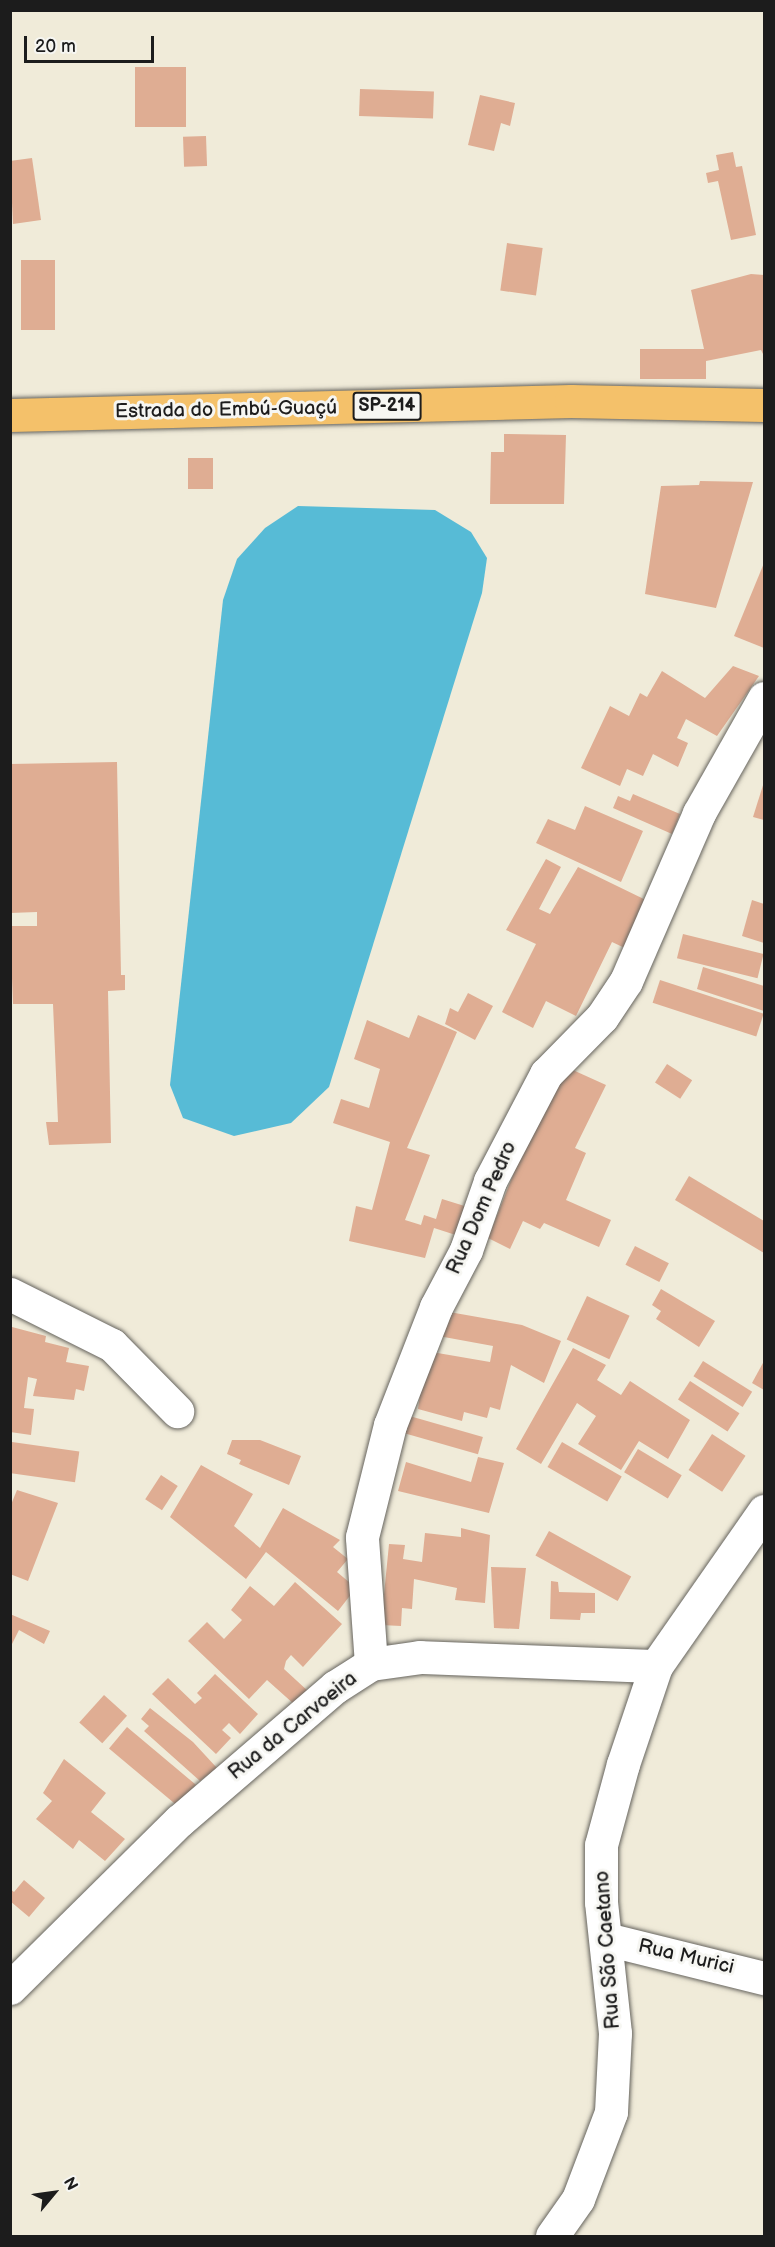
<!DOCTYPE html>
<html>
<head>
<meta charset="utf-8">
<style>
	body { margin:0 }
	#map { position:relative; width:775px; height:2247px; overflow:hidden; background:#f0ebd9; font-family:"Balsamiq Sans",sans-serif }
	div>[style] { position:absolute }
	.water>* { inset:0; background:#57bbd6 }
	.building>* { inset:0; background:#dfad93; transform-origin:0 0 }
	.roads { filter:drop-shadow(0 0 2px #66645e) drop-shadow(0 0 2px #66645e) }
	.street>* { height:33px; margin:-16.5px; padding:0 16.5px; transform-origin:16.5px; border-radius:16.5px; background:#fff }
	.primary>* { height:33px; margin:-16.5px; padding:0 16.5px; transform-origin:16.5px; border-radius:16.5px; background:#f4c16a }
	span { translate:-50% -50%; white-space:nowrap; text-align:center; line-height:1.15; -webkit-text-stroke:6px #f6f6f2; paint-order:stroke }
	.shield-label span { padding:2px 4px; background:#f6f6f2; border:2px solid; border-radius:4px; -webkit-text-stroke-width:0 }
	.shield-label { font-size:18px; color:#1c1c1c; font-weight:700 }
	.street-label { font-size:20px; color:#1c1c1c }
	.frame { position:absolute; inset:0; border:12px solid #1c1c1c; pointer-events:none }
	.north { position:absolute; left:24px; top:2163px; width:60px; height:60px; -webkit-text-stroke:4px #f6f6f2; paint-order:stroke; rotate:61deg; font-size:16px; font-weight:700; line-height:24px; text-align:center; color:#1c1c1c }
	.north::after { content:''; display:block; margin:auto; width:21px; height:27px; background:#1c1c1c; clip-path:polygon(50% 0,100% 100%,50% 72%,0 100%) }
	.scale { position:absolute; left:24px; top:36px; width:130px; height:27px; box-sizing:border-box; border:3px solid #1c1c1c; border-top:0; padding-left:8px; font-size:18px; line-height:21px; white-space:nowrap; color:#1c1c1c; -webkit-text-stroke:4px #f6f6f2; paint-order:stroke }
</style>
</head>
<body>
<div id="map">
	<div class="water">
		<i style="clip-path:polygon(298px 506px,435px 510px,471px 532px,487px 558px,482px 593px,329px 1087px,291px 1123px,234px 1136px,183px 1118px,170px 1085px,223px 600px,237px 559px,265px 528px)"></i>
	</div>
	<div class="building">
		<i style="left:135px;top:67px;width:51px;height:60px"></i>
		<i style="left:360px;top:89px;width:74px;height:27px;rotate:2deg"></i>
		<i style="clip-path:polygon(480px 95px,515px 103px,510px 126px,501px 123px,494px 151px,468px 145px)"></i>
		<i style="left:206px;top:136px;width:30px;height:23px;rotate:88deg"></i>
		<i style="clip-path:polygon(733px 152px,736px 167px,742px 166px,756px 235px,731px 240px,718px 181px,708px 183px,706px 173px,719px 170px,716px 155px)"></i>
		<i style="clip-path:polygon(32px 158px,41px 220px,13px 224px,10px 161px)"></i>
		<i style="left:507px;top:243px;width:36px;height:48px;rotate:8deg"></i>
		<i style="left:55px;top:260px;width:70px;height:34px;rotate:90deg"></i>
		<i style="clip-path:polygon(751px 274px,764px 275px,764px 356px,761px 350px,706px 361px,706px 379px,640px 379px,640px 349px,704px 349px,691px 290px)"></i>
		<i style="clip-path:polygon(504px 434px,566px 435px,564px 504px,490px 504px,491px 452px,504px 452px)"></i>
		<i style="left:188px;top:458px;width:25px;height:31px"></i>
		<i style="clip-path:polygon(700px 481px,753px 482px,716px 608px,645px 594px,661px 486px,699px 485px)"></i>
		<i style="clip-path:polygon(764px 563px,764px 648px,734px 636px)"></i>
		<i style="clip-path:polygon(733px 666px,759px 676px,717px 736px,686px 719px,677px 738px,688px 743px,678px 767px,653px 754px,643px 776px,627px 769px,620px 786px,581px 768px,610px 706px,629px 716px,640px 693px,647px 697px,662px 671px,705px 698px)"></i>
		<i style="clip-path:polygon(117px 762px,121px 975px,125px 975px,125px 990px,108px 991px,111px 1143px,49px 1145px,46px 1122px,58px 1122px,53px 1004px,13px 1004px,10px 926px,37px 926px,37px 912px,10px 913px,10px 764px)"></i>
		<i style="clip-path:polygon(764px 782px,764px 820px,753px 817px)"></i>
		<i style="clip-path:polygon(633px 794px,680px 814px,672px 834px,613px 808px,618px 796px,630px 801px)"></i>
		<i style="clip-path:polygon(585px 806px,643px 831px,621px 882px,536px 843px,548px 819px,575px 830px)"></i>
		<i style="clip-path:polygon(546px 859px,561px 867px,539px 909px,550px 914px,578px 867px,652px 903px,629px 950px,612px 942px,576px 1016px,546px 1001px,533px 1028px,502px 1012px,536px 944px,506px 930px)"></i>
		<i style="clip-path:polygon(752px 900px,764px 904px,764px 943px,742px 936px)"></i>
		<i style="left:683px;top:934px;width:83px;height:25px;rotate:14deg"></i>
		<i style="clip-path:polygon(703px 967px,764px 986px,764px 1011px,697px 989px)"></i>
		<i style="left:660px;top:980px;width:109px;height:24px;rotate:18deg"></i>
		<i style="clip-path:polygon(468px 993px,493px 1006px,475px 1040px,445px 1024px,450px 1008px,458px 1012px)"></i>
		<i style="clip-path:polygon(418px 1015px,457px 1032px,407px 1148px,430px 1155px,405px 1220px,421px 1225px,424px 1215px,436px 1219px,442px 1199px,471px 1208px,462px 1237px,434px 1228px,425px 1258px,349px 1241px,356px 1206px,372px 1210px,390px 1142px,333px 1123px,341px 1099px,369px 1108px,380px 1069px,354px 1059px,367px 1020px,409px 1038px)"></i>
		<i style="left:667px;top:1064px;width:30px;height:22px;rotate:33deg"></i>
		<i style="clip-path:polygon(564px 1066px,606px 1085px,575px 1148px,586px 1153px,566px 1200px,611px 1220px,599px 1247px,544px 1223px,540px 1229px,523px 1221px,510px 1249px,488px 1238px,531px 1130px)"></i>
		<i style="clip-path:polygon(689px 1176px,764px 1221px,764px 1253px,675px 1200px)"></i>
		<i style="left:635px;top:1246px;width:38px;height:21px;rotate:27deg"></i>
		<i style="clip-path:polygon(661px 1289px,715px 1321px,699px 1347px,656px 1319px,661px 1311px,652px 1305px)"></i>
		<i style="left:587px;top:1296px;width:47px;height:48px;rotate:25deg"></i>
		<i style="clip-path:polygon(438px 1310px,522px 1325px,561px 1341px,544px 1383px,511px 1365px,500px 1410px,490px 1407px,487px 1418px,464px 1412px,462px 1421px,418px 1409px,426px 1351px,490px 1362px,493px 1346px,433px 1335px)"></i>
		<i style="clip-path:polygon(12px 1327px,46px 1336px,45px 1342px,69px 1348px,66px 1362px,89px 1366px,84px 1391px,76px 1389px,74px 1400px,33px 1396px,37px 1379px,28px 1377px,24px 1408px,34px 1409px,31px 1435px,10px 1432px)"></i>
		<i style="clip-path:polygon(573px 1348px,606px 1365px,597px 1380px,621px 1395px,630px 1381px,690px 1420px,668px 1459px,639px 1441px,621px 1470px,578px 1444px,596px 1416px,577px 1403px,541px 1464px,516px 1449px)"></i>
		<i style="left:703px;top:1361px;width:58px;height:18px;rotate:32deg"></i>
		<i style="clip-path:polygon(764px 1361px,764px 1390px,752px 1383px)"></i>
		<i style="left:690px;top:1381px;width:59px;height:22px;rotate:33deg"></i>
		<i style="left:406px;top:1415px;width:80px;height:18px;rotate:16deg"></i>
		<i style="left:712px;top:1434px;width:40px;height:43px;rotate:33deg"></i>
		<i style="clip-path:polygon(232px 1440px,260px 1440px,301px 1456px,289px 1485px,239px 1464px,241px 1460px,227px 1454px)"></i>
		<i style="left:12px;top:1442px;width:68px;height:31px;rotate:8deg"></i>
		<i style="left:562px;top:1442px;width:69px;height:29px;rotate:30deg"></i>
		<i style="left:638px;top:1449px;width:51px;height:27px;rotate:31deg"></i>
		<i style="clip-path:polygon(478px 1457px,504px 1463px,489px 1513px,398px 1491px,406px 1462px,471px 1482px)"></i>
		<i style="clip-path:polygon(201px 1465px,253px 1494px,234px 1526px,260px 1548px,283px 1508px,340px 1540px,333px 1547px,348px 1559px,337px 1572px,356px 1588px,338px 1611px,266px 1552px,246px 1579px,170px 1517px)"></i>
		<i style="left:161px;top:1475px;width:20px;height:29px;rotate:33deg"></i>
		<i style="clip-path:polygon(17px 1490px,58px 1503px,28px 1581px,10px 1574px,10px 1507px)"></i>
		<i style="clip-path:polygon(461px 1528px,490px 1535px,485px 1603px,455px 1600px,457px 1588px,414px 1579px,412px 1609px,402px 1608px,401px 1626px,381px 1625px,389px 1544px,405px 1545px,403px 1559px,422px 1562px,425px 1533px,461px 1537px)"></i>
		<i style="left:549px;top:1531px;width:94px;height:28px;rotate:29deg"></i>
		<i style="clip-path:polygon(491px 1567px,526px 1568px,519px 1629px,494px 1628px)"></i>
		<i style="clip-path:polygon(551px 1581px,558px 1582px,559px 1592px,595px 1593px,595px 1613px,581px 1613px,580px 1620px,550px 1619px)"></i>
		<i style="clip-path:polygon(295px 1582px,342px 1624px,303px 1667px,291px 1655px,286px 1661px,284px 1669px,309px 1692px,295px 1705px,267px 1680px,249px 1699px,188px 1641px,207px 1622px,224px 1639px,242px 1620px,231px 1610px,250px 1586px,274px 1606px)"></i>
		<i style="clip-path:polygon(10px 1614px,50px 1631px,44px 1644px,19px 1630px,10px 1648px)"></i>
		<i style="clip-path:polygon(215px 1674px,258px 1714px,240px 1734px,229px 1723px,222px 1730px,231px 1738px,216px 1754px,152px 1694px,168px 1678px,195px 1704px,202px 1698px,197px 1693px)"></i>
		<i style="left:104px;top:1695px;width:31px;height:37px;rotate:42deg"></i>
		<i style="clip-path:polygon(150px 1708px,193px 1742px,217px 1768px,200px 1781px,144px 1731px,149px 1726px,141px 1719px)"></i>
		<i style="left:127px;top:1727px;width:90px;height:28px;rotate:40deg"></i>
		<i style="clip-path:polygon(64px 1759px,106px 1793px,91px 1812px,125px 1839px,105px 1861px,79px 1840px,73px 1849px,36px 1819px,52px 1801px,43px 1793px)"></i>
		<i style="clip-path:polygon(24px 1880px,45px 1898px,29px 1917px,10px 1901px,10px 1889px,14px 1892px)"></i>
	</div>
	<div class="roads">
		<div class="street">
			<i style="left:10px;top:1294px;width:114px;rotate:26.6deg"></i>
			<i style="left:112px;top:1345px;width:93px;rotate:45.4deg"></i>
			<i style="left:371px;top:1664px;width:127px;rotate:-94.1deg"></i>
			<i style="left:362px;top:1537px;width:115px;rotate:-76deg"></i>
			<i style="left:390px;top:1425px;width:127px;rotate:-68.7deg"></i>
			<i style="left:436px;top:1307px;width:64px;rotate:-62.2deg"></i>
			<i style="left:466px;top:1250px;width:73px;rotate:-70.8deg"></i>
			<i style="left:490px;top:1181px;width:121px;rotate:-62.4deg"></i>
			<i style="left:546px;top:1074px;width:80px;rotate:-45.5deg"></i>
			<i style="left:602px;top:1017px;width:43px;rotate:-56.3deg"></i>
			<i style="left:626px;top:981px;width:183px;rotate:-66.5deg"></i>
			<i style="left:699px;top:813px;width:132px;rotate:-60.5deg"></i>
			<i style="left:606px;top:1939px;width:163px;rotate:13.9deg"></i>
			<i style="left:10px;top:1988px;width:238px;rotate:-44.7deg"></i>
			<i style="left:179px;top:1821px;width:206px;rotate:-40.7deg"></i>
			<i style="left:335px;top:1687px;width:43px;rotate:-32.6deg"></i>
			<i style="left:371px;top:1664px;width:49px;rotate:-8.1deg"></i>
			<i style="left:420px;top:1657px;width:236px;rotate:2.2deg"></i>
			<i style="left:552px;top:2236px;width:45px;rotate:-54.9deg"></i>
			<i style="left:578px;top:2199px;width:93px;rotate:-69.2deg"></i>
			<i style="left:611px;top:2112px;width:79px;rotate:-87.1deg"></i>
			<i style="left:615px;top:2033px;width:132px;rotate:-96.1deg"></i>
			<i style="left:601px;top:1902px;width:57px;rotate:-90deg"></i>
			<i style="left:601px;top:1845px;width:84px;rotate:-74.8deg"></i>
			<i style="left:623px;top:1764px;width:103px;rotate:-71.4deg"></i>
			<i style="left:656px;top:1666px;width:189px;rotate:-55.1deg"></i>
		</div>
		<div class="primary">
			<i style="left:10px;top:415px;width:561px;rotate:-1.43deg"></i>
			<i style="left:571px;top:401px;width:193px;rotate:1.2deg"></i>
		</div>
	</div>
	<div class="shield-label">
		<span style="left:387px;top:406px">SP-214</span>
	</div>
	<div class="street-label">
		<span style="left:226px;top:410px;rotate:-1deg">Estrada do Embú-Guaçú</span>
		<span style="left:482px;top:1208px;rotate:-66deg">Rua Dom Pedro</span>
		<span style="left:293px;top:1726px;rotate:-39deg">Rua da Carvoeira</span>
		<span style="left:608px;top:1950px;rotate:-94deg">Rua São Caetano</span>
		<span style="left:686px;top:1957px;rotate:13deg">Rua Murici</span>
	</div>
	<div class="frame"></div>
	<div class="north">N</div>
	<div class="scale">20 m</div>
</div>
</body>
</html>
